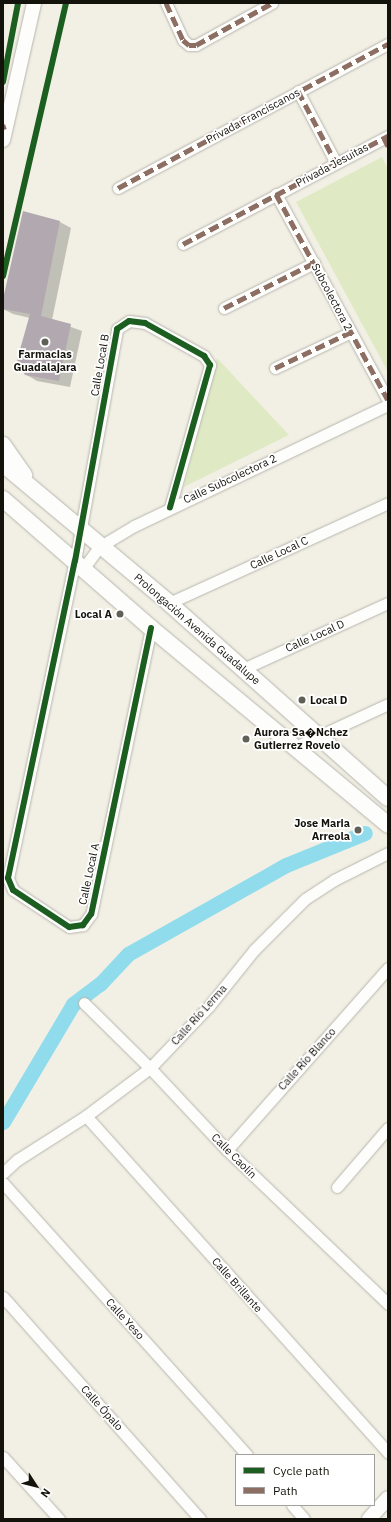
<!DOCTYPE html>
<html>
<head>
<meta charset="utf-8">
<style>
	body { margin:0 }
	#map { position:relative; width:391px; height:1522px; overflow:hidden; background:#f2f0e5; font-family:"IBM Plex Sans",sans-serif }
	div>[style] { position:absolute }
	.green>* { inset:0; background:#dfeac5 }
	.shadow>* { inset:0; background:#0003 }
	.canal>* { height:15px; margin:-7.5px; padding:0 7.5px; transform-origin:7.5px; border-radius:7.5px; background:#91dcec }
	.building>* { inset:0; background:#b2a8af }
	.roads { filter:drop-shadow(0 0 1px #b7b5ad) drop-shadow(0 0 1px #b7b5ad) }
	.minor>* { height:11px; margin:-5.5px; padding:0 5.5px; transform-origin:5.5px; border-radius:5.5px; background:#fdfdfb }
	.tertiary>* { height:14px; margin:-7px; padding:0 7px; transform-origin:7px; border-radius:7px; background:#fdfdfb }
	.secondary>* { height:16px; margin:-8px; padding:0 8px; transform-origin:8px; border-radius:8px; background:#fdfdfb }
	.quiet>* { height:5px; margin-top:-2.5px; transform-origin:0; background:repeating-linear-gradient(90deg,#8d6e63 0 10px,transparent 0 15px) }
	.cycleway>* { height:6px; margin:-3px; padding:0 3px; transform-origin:3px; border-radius:3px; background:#1b5e20 }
	.dots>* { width:11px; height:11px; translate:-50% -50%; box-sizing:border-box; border:2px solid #fff; border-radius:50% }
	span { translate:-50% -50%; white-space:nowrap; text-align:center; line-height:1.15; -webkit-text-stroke:3.5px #fff; paint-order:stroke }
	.street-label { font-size:11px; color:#13120b }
	.poi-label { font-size:11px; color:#13120b; font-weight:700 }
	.right { translate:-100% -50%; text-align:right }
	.left { translate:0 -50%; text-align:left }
	.frame { position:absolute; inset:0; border:4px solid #13120b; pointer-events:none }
	.legend { position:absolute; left:235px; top:1454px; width:140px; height:52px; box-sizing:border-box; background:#fff; border:1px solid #a1a09d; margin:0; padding:5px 7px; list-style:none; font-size:12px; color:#13120b }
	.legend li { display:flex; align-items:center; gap:8px; height:20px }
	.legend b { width:20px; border:1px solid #a1a09d }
	.north { position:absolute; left:16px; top:1466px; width:40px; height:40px; -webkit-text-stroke:3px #fff; paint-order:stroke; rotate:126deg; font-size:11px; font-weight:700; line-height:16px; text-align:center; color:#13120b }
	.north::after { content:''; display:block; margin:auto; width:14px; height:18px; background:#13120b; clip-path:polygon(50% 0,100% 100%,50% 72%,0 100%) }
</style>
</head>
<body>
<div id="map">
	<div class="green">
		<i style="clip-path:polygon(382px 157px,388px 169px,388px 372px,296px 202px)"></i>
		<i style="clip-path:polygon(217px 358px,289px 435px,184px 487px)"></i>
	</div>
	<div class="shadow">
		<i style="clip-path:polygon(60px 222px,71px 228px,52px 320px,82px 331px,70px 387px,37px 381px,25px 374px,30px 318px,13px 314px,3px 309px,3px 303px)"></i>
	</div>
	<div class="canal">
		<i style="left:3px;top:1122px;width:137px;rotate:-59.3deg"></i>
		<i style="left:73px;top:1004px;width:34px;rotate:-37deg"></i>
		<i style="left:100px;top:984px;width:41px;rotate:-47deg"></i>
		<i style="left:128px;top:954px;width:181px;rotate:-29.4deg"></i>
		<i style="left:286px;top:865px;width:85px;rotate:-22.1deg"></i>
	</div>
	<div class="building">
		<i style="clip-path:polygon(23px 211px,60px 221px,41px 316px,71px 324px,59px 381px,25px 375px,17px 360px,30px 314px,3px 309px,3px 299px)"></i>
	</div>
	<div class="roads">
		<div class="minor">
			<i style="left:166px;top:3px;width:41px;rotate:65.3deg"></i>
			<i style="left:183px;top:40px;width:8px;rotate:40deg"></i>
			<i style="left:189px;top:45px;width:7px"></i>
			<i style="left:196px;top:45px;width:87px;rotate:-28.9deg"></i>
			<i style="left:298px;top:91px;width:81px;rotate:62.2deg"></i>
			<i style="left:118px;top:188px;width:306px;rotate:-28.1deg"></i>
			<i style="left:276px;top:194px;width:234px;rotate:61.5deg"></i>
			<i style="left:183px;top:244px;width:232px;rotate:-27.8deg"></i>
			<i style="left:224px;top:308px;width:101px;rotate:-26.6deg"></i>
			<i style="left:275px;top:368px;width:84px;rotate:-25.3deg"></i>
			<i style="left:83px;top:569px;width:27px;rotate:-54deg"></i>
			<i style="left:99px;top:547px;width:41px;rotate:-31deg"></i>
			<i style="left:134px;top:526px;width:281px;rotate:-25.5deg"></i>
			<i style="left:169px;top:603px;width:241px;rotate:-24.5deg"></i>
			<i style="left:151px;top:628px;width:292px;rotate:101.8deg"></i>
			<i style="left:91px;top:914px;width:14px;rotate:126deg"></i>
			<i style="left:83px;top:925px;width:14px;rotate:172deg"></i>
			<i style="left:69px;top:927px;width:67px;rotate:-146.5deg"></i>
			<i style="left:13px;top:890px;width:13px;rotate:-113deg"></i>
			<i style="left:8px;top:878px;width:324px;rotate:-78.1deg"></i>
			<i style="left:75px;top:561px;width:236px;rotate:-79.7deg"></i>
			<i style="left:117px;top:329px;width:14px;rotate:-34deg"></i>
			<i style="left:129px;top:321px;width:16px;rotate:7deg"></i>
			<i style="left:145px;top:323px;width:68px;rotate:29.2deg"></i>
			<i style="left:204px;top:356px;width:11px;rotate:56deg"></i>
			<i style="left:210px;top:365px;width:148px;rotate:105.7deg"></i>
			<i style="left:243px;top:669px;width:159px;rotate:-24.5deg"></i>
			<i style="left:295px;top:747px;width:102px;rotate:-24.8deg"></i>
			<i style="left:84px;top:1003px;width:93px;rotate:44.6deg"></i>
			<i style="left:150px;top:1068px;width:112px;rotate:46.8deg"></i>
			<i style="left:227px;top:1150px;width:223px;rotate:43.7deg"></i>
			<i style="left:86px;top:1116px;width:453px;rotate:48.1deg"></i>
			<i style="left:227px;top:1150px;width:243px;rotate:-48.5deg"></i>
			<i style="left:3px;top:1173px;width:19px;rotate:-43deg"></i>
			<i style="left:17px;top:1160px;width:82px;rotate:-32.5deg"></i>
			<i style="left:86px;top:1116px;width:80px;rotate:-36.9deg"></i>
			<i style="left:150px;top:1068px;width:86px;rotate:-46.4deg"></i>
			<i style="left:209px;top:1006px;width:72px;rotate:-51.2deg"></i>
			<i style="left:254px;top:950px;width:72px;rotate:-45deg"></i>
			<i style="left:305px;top:899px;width:35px;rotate:-33deg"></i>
			<i style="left:334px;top:880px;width:60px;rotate:-26.6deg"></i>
			<i style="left:3px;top:1183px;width:365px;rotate:48.1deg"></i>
			<i style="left:337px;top:1187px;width:78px;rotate:-49.2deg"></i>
			<i style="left:3px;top:1297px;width:297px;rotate:48.4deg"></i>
			<i style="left:3px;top:1457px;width:84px;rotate:47.9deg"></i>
			<i style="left:292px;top:1505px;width:18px;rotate:49deg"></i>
		</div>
		<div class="tertiary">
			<i style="left:3px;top:140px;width:140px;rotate:-77.2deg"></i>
			<i style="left:369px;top:1519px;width:28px;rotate:-48deg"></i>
		</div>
		<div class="secondary">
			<i style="left:3px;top:445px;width:37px;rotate:55deg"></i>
			<i style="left:3px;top:464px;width:217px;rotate:39.9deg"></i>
			<i style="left:169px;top:603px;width:293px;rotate:41.7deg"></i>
			<i style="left:3px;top:499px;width:196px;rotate:41.1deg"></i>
			<i style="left:151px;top:628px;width:308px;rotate:39.7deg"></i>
		</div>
	</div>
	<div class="quiet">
		<i style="left:166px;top:3px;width:41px;rotate:65.3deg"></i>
		<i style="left:183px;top:40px;width:8px;rotate:40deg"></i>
		<i style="left:189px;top:45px;width:7px"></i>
		<i style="left:196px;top:45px;width:87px;rotate:-28.9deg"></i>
		<i style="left:298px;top:91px;width:81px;rotate:62.2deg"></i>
		<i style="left:3px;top:127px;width:3px;rotate:-18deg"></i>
		<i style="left:384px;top:138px;width:9px;rotate:63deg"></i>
		<i style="left:118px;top:188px;width:306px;rotate:-28.1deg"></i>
		<i style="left:276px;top:194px;width:234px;rotate:61.5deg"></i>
		<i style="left:183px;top:244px;width:232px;rotate:-27.8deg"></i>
		<i style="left:224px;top:308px;width:101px;rotate:-26.6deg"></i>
		<i style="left:275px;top:368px;width:84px;rotate:-25.3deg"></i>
	</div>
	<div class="cycleway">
		<i style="left:3px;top:82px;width:80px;rotate:-79.2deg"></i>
		<i style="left:3px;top:276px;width:280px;rotate:-77deg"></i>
		<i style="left:151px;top:628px;width:292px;rotate:101.8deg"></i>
		<i style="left:91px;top:914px;width:14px;rotate:126deg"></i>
		<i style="left:83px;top:925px;width:14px;rotate:172deg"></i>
		<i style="left:69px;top:927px;width:67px;rotate:-146.5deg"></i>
		<i style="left:13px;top:890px;width:13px;rotate:-113deg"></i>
		<i style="left:8px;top:878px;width:324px;rotate:-78.1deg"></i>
		<i style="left:75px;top:561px;width:236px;rotate:-79.7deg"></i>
		<i style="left:117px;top:329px;width:14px;rotate:-34deg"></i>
		<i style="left:129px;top:321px;width:16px;rotate:7deg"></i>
		<i style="left:145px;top:323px;width:68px;rotate:29.2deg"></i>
		<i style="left:204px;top:356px;width:11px;rotate:56deg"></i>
		<i style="left:210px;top:365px;width:148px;rotate:105.7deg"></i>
	</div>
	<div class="dots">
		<i style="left:45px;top:342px;background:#616057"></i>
		<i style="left:120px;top:614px;background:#616057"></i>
		<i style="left:302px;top:700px;background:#616057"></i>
		<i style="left:246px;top:739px;background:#616057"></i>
		<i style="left:358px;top:830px;background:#616057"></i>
	</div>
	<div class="street-label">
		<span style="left:253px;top:116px;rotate:-28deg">Privada Franciscanos</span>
		<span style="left:332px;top:165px;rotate:-28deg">Privada Jesuitas</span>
		<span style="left:332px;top:297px;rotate:62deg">Subcolectora 2</span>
		<span style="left:100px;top:365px;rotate:-80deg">Calle Local B</span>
		<span style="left:230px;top:479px;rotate:-25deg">Calle Subcolectora 2</span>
		<span style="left:279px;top:553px;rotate:-25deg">Calle Local C</span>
		<span style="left:197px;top:629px;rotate:41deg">Prolongación Avenida Guadalupe</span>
		<span style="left:315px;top:636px;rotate:-24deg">Calle Local D</span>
		<span style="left:89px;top:874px;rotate:-78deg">Calle Local A</span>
		<span style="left:199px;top:1015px;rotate:-48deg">Calle Río Lerma</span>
		<span style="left:307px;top:1059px;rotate:-48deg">Calle Río Blanco</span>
		<span style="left:234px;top:1156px;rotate:45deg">Calle Caolín</span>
		<span style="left:237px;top:1285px;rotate:48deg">Calle Brillante</span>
		<span style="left:125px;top:1319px;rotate:48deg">Calle Yeso</span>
		<span style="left:102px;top:1408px;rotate:48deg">Calle Ópalo</span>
	</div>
	<div class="poi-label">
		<span style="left:45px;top:361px">Farmacias<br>Guadalajara</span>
		<span class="right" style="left:112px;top:614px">Local A</span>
		<span class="left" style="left:310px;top:700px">Local D</span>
		<span class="left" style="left:254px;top:739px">Aurora Sa�Nchez<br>Gutierrez Rovelo</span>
		<span class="right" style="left:350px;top:830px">Jose Maria<br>Arreola</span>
	</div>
	<div class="frame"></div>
	<ul class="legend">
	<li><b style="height:5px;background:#1b5e20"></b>Cycle path</li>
	<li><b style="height:5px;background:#8d6e63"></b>Path</li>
	</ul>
	<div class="north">N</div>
</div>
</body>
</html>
